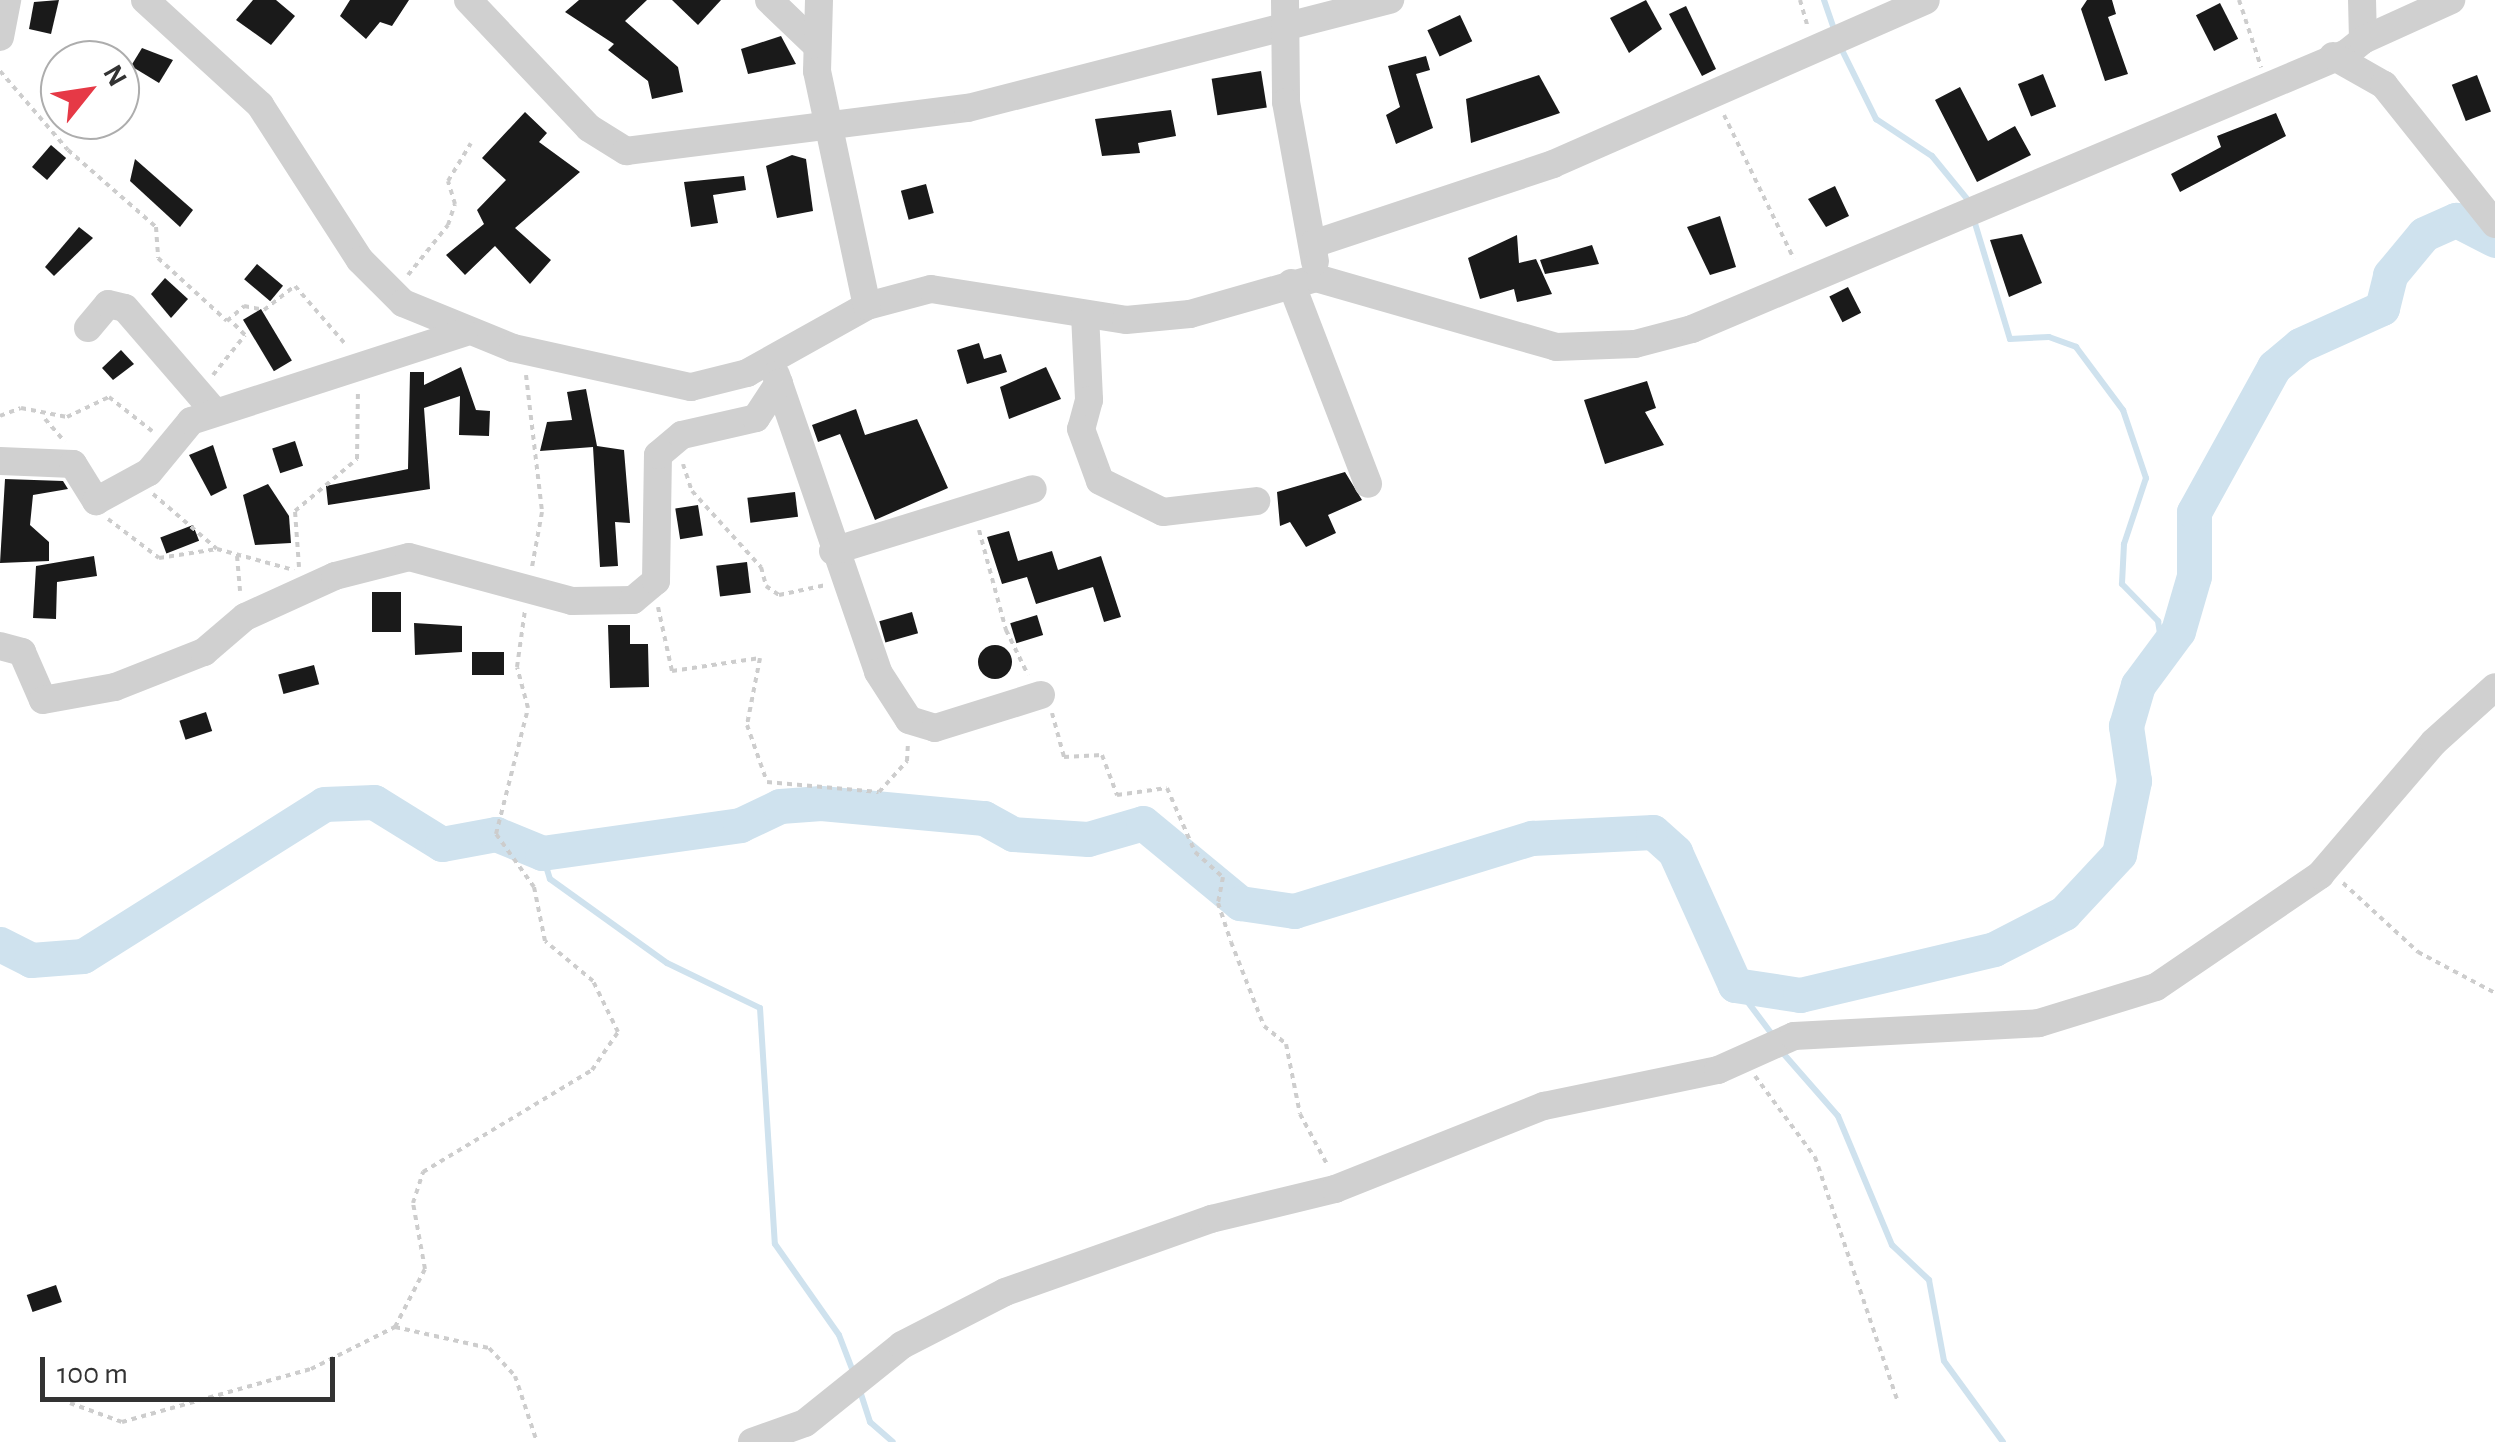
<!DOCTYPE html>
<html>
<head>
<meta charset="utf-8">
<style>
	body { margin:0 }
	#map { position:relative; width:2495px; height:1442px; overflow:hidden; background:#fff; font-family:"Alegreya Sans",sans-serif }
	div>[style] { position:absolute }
	.stream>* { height:6px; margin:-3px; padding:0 3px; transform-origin:3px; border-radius:3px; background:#cfe2ee }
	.river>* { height:35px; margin:-17.5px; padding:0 17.5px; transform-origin:17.5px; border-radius:17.5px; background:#cfe2ee }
	.building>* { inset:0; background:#1a1a1a; transform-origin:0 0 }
	.round { border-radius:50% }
	.path>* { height:4px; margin-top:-2px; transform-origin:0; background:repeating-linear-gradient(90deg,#cdcdcd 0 5px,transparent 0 10px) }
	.minor>* { height:28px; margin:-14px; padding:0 14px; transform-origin:14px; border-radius:14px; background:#d0d0d0 }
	span { translate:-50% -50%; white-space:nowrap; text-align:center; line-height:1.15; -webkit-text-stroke:10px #fff; paint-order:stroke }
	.north { position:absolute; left:40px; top:40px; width:100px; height:100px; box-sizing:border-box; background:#fff; border:2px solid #adadad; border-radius:50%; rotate:60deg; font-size:28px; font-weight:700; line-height:40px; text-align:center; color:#333 }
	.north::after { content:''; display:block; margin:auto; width:35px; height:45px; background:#e63946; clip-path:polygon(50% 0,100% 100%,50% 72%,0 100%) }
	.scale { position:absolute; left:40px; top:1357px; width:295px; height:45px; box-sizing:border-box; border:5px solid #333; border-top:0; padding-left:12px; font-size:30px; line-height:35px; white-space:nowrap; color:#333; -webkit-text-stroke:8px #fff; paint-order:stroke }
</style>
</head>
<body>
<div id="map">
	<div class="stream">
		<i style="left:1824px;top:0;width:34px;rotate:71deg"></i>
		<i style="left:1839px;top:44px;width:84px;rotate:63.7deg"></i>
		<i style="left:1876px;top:119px;width:67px;rotate:33.5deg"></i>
		<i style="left:1932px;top:156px;width:57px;rotate:50.7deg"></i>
		<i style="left:1974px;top:220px;width:124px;rotate:73.2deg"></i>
		<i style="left:2010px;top:339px;width:39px;rotate:-3deg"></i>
		<i style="left:2049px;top:337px;width:29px;rotate:20deg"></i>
		<i style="left:2076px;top:347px;width:79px;rotate:53.3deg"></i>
		<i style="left:2123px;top:410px;width:72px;rotate:71.3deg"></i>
		<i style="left:2146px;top:478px;width:70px;rotate:108.4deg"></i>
		<i style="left:2124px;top:544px;width:40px;rotate:92.9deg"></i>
		<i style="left:2122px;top:584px;width:52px;rotate:45.8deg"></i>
		<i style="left:2158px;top:621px;width:31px;rotate:81deg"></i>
		<i style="left:542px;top:853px;width:27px;rotate:73deg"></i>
		<i style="left:550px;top:879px;width:144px;rotate:35.7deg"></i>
		<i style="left:667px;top:963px;width:103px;rotate:25.8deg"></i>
		<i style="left:760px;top:1008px;width:236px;rotate:86.4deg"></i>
		<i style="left:775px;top:1244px;width:111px;rotate:54.9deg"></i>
		<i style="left:839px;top:1335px;width:42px;rotate:69deg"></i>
		<i style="left:1735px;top:985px;width:65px;rotate:53.1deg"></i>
		<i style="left:1782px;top:1052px;width:85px;rotate:48.8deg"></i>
		<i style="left:1838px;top:1116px;width:140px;rotate:67.3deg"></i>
		<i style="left:1892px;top:1245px;width:51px;rotate:43.4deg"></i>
		<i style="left:1929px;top:1280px;width:82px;rotate:79.5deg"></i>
		<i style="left:1944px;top:1361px;width:100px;rotate:53.9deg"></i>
		<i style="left:860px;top:1391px;width:33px;rotate:72deg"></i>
		<i style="left:870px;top:1422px;width:30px;rotate:41deg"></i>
	</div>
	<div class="river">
		<i style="left:0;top:944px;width:35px;rotate:27deg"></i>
		<i style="left:31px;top:960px;width:52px;rotate:-4.4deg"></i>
		<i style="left:83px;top:956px;width:285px;rotate:-32.2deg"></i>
		<i style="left:324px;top:804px;width:50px;rotate:-2.3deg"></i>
		<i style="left:374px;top:802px;width:80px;rotate:31.7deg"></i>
		<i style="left:442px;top:844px;width:55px;rotate:-10.5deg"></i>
		<i style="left:496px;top:834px;width:50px;rotate:22.4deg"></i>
		<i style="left:542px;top:853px;width:200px;rotate:-8deg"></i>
		<i style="left:740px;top:825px;width:44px;rotate:-25.4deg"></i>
		<i style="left:780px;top:806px;width:41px;rotate:-4.2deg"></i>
		<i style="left:821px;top:803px;width:164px;rotate:5.3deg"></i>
		<i style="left:984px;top:818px;width:33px;rotate:29deg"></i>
		<i style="left:1013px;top:834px;width:75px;rotate:3.8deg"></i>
		<i style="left:1088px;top:839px;width:57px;rotate:-16.2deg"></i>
		<i style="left:1143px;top:823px;width:126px;rotate:39.5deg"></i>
		<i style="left:1240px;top:903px;width:55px;rotate:8.4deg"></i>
		<i style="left:1294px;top:911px;width:249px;rotate:-17.1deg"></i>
		<i style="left:1532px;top:838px;width:121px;rotate:-2.8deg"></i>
		<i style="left:1653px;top:832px;width:30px;rotate:42deg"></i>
		<i style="left:1675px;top:852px;width:146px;rotate:65.7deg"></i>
		<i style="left:1735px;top:985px;width:66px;rotate:8.7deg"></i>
		<i style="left:1800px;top:995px;width:199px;rotate:-13.3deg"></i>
		<i style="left:1994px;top:949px;width:79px;rotate:-27.2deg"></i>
		<i style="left:2064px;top:913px;width:81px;rotate:-47deg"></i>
		<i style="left:2119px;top:854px;width:75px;rotate:-78.4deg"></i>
		<i style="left:2134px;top:781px;width:56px;rotate:-98.3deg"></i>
		<i style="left:2126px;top:726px;width:43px;rotate:-73.7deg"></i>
		<i style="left:2138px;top:685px;width:67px;rotate:-53.5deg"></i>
		<i style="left:2178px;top:631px;width:57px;rotate:-73.8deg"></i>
		<i style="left:2194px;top:576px;width:64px;rotate:-90deg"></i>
		<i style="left:2194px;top:512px;width:166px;rotate:-61.1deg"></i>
		<i style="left:2274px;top:367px;width:34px;rotate:-40deg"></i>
		<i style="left:2300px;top:345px;width:90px;rotate:-24.3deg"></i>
		<i style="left:2382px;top:308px;width:34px;rotate:-76deg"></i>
		<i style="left:2390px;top:275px;width:53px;rotate:-50.3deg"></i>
		<i style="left:2424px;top:234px;width:35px;rotate:-24deg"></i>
		<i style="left:2456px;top:220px;width:44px;rotate:27.1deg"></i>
	</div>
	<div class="building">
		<i style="clip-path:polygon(59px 0,51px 34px,29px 29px,34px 2px)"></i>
		<i style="clip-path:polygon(253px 0,276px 0,295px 16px,271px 45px,236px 20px)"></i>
		<i style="clip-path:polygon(350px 0,409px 0,392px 26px,380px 22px,366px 39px,340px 16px)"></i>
		<i style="clip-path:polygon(579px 0,647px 0,625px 21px,678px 67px,683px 92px,652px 99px,648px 81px,608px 50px,614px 44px,565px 12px)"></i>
		<i style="clip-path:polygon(672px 0,721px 0,698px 25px)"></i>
		<i style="clip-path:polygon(1646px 0,1662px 29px,1629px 53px,1610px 18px)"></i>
		<i style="clip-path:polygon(2087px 0,2112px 0,2116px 14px,2108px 17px,2128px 74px,2105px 81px,2081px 9px)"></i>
		<i style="left:2220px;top:3px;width:40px;height:27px;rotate:63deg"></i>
		<i style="clip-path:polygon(1686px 6px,1716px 69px,1702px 76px,1669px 14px)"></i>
		<i style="left:1460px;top:15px;width:29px;height:36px;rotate:65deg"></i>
		<i style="clip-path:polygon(781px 36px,796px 64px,748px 74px,741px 49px)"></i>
		<i style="clip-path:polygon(142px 48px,173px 60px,159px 83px,131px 66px)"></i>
		<i style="clip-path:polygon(1426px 56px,1430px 70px,1416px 74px,1433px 128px,1396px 144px,1386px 115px,1400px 107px,1388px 66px)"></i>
		<i style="left:1261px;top:71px;width:37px;height:50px;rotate:81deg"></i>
		<i style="left:2043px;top:74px;width:35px;height:27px;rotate:68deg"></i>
		<i style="clip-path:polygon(1539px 75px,1560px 113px,1471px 143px,1466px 99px)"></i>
		<i style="left:2477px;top:75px;width:39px;height:27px;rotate:69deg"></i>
		<i style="clip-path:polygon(1960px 87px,1988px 141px,2015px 126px,2031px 155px,1977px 182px,1935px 100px)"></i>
		<i style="clip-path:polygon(1171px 110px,1176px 136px,1138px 143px,1140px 153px,1102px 156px,1095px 119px)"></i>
		<i style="clip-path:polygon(525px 112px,547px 133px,539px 142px,580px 172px,515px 228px,551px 260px,530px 284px,495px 246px,465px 275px,446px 255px,484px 224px,477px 210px,506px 180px,482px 158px)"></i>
		<i style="clip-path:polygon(2276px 113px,2286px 136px,2180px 192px,2171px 174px,2221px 147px,2217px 136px)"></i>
		<i style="left:51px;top:145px;width:20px;height:29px;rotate:41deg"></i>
		<i style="clip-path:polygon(792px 155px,806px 159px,813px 211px,777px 218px,766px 166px)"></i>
		<i style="clip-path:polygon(135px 159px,193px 210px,180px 227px,130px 181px)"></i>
		<i style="clip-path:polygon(744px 176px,746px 190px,713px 195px,718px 223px,691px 227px,684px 182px)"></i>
		<i style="left:926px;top:184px;width:30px;height:26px;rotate:75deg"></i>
		<i style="clip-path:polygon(1835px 186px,1849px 216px,1826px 227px,1808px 199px)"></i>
		<i style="clip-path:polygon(1720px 216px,1736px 267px,1710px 275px,1687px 227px)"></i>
		<i style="clip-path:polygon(79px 227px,93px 238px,54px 276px,45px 267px)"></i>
		<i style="clip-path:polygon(2022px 234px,2042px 283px,2009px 297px,1990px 240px)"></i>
		<i style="clip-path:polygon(1517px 235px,1519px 263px,1536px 259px,1552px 294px,1517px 302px,1514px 289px,1480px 299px,1468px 258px)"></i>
		<i style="clip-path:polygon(1592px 245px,1599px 264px,1545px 274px,1540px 260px)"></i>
		<i style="left:257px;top:264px;width:34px;height:20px;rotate:40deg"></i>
		<i style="clip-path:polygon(165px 278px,188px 299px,171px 318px,151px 294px)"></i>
		<i style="left:1848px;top:287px;width:29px;height:21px;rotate:63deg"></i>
		<i style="left:261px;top:309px;width:60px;height:21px;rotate:59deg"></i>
		<i style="clip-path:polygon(979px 343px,984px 359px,1001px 354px,1007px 372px,967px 384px,957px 350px)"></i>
		<i style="clip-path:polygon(121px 350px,134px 364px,113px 380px,102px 368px)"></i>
		<i style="clip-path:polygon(461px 367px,476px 410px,490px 411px,489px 436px,459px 435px,460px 396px,424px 408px,430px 489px,328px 505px,326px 486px,408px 469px,410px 372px,424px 372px,424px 385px)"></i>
		<i style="clip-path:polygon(1046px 367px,1061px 399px,1009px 419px,1000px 387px)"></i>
		<i style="clip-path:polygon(1647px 381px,1656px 408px,1645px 412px,1664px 445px,1605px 464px,1584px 400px)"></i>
		<i style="clip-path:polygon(586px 389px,597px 446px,624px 450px,630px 523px,615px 522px,618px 566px,600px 567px,593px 447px,540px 451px,547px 422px,572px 420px,567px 392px)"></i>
		<i style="clip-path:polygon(856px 409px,865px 435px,917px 419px,948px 488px,875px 520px,840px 434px,818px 442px,812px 425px)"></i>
		<i style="left:295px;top:441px;width:26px;height:24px;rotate:72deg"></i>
		<i style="clip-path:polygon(213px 445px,227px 488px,211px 496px,189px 455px)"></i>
		<i style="clip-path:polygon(1345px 472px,1362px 500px,1328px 515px,1336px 533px,1306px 547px,1290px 522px,1280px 526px,1277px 492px)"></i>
		<i style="clip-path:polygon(5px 479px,63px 481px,68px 489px,33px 495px,30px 525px,49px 542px,49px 561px,0 563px)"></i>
		<i style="clip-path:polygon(268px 484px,289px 516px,291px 543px,255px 545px,243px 495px)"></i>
		<i style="left:795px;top:492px;width:25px;height:48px;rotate:83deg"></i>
		<i style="left:698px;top:505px;width:31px;height:23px;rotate:81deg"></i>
		<i style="left:193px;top:525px;width:17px;height:35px;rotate:69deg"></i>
		<i style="clip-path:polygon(1009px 531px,1018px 561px,1052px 551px,1058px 570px,1101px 556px,1121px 617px,1104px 622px,1093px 587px,1036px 604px,1027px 577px,1002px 584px,987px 537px)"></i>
		<i style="clip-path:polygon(94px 556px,97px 576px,57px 582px,56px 619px,33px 618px,36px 566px)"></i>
		<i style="left:747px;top:562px;width:31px;height:31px;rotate:83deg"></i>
		<i style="left:372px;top:592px;width:29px;height:40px"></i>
		<i style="left:912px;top:612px;width:22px;height:34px;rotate:74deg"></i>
		<i style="left:1037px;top:615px;width:21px;height:28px;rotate:73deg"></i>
		<i style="clip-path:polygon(414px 623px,462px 626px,462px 652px,415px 655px)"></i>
		<i style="clip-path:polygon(608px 625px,630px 625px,630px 644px,648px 644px,649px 687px,610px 688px)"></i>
		<i class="round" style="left:978px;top:645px;width:34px;height:34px"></i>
		<i style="left:472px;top:652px;width:32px;height:23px"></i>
		<i style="left:314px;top:665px;width:20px;height:37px;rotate:75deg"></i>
		<i style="left:206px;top:712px;width:20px;height:28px;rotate:72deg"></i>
		<i style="left:56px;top:1285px;width:18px;height:31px;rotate:71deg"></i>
	</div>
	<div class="path">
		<i style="left:1800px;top:0;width:26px;rotate:74deg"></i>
		<i style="left:2239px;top:0;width:71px;rotate:71.8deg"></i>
		<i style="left:0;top:71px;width:104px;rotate:49.3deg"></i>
		<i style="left:68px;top:150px;width:117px;rotate:41.2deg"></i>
		<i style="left:156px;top:227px;width:31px;rotate:86deg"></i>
		<i style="left:158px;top:258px;width:93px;rotate:42.4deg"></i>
		<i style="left:227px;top:321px;width:23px;rotate:-41deg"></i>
		<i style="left:244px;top:306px;width:20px;rotate:11deg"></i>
		<i style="left:264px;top:310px;width:39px;rotate:-38deg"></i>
		<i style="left:295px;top:286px;width:79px;rotate:49.1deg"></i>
		<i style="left:1724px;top:115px;width:160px;rotate:64.1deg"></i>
		<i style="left:408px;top:275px;width:64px;rotate:-51.3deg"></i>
		<i style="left:448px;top:225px;width:22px;rotate:-72deg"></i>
		<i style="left:455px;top:204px;width:24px;rotate:-107deg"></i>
		<i style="left:448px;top:181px;width:44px;rotate:-58.8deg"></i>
		<i style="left:213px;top:375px;width:51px;rotate:-51.3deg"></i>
		<i style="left:245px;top:335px;width:18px;rotate:-135deg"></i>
		<i style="left:526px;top:375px;width:138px;rotate:83.3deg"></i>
		<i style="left:542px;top:512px;width:56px;rotate:100.3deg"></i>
		<i style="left:0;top:416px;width:22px;rotate:-21deg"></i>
		<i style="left:21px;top:408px;width:47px;rotate:11.1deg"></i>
		<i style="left:67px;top:417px;width:47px;rotate:-25.5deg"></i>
		<i style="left:109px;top:397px;width:55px;rotate:38.3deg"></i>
		<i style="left:45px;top:419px;width:30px;rotate:49deg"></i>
		<i style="left:683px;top:464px;width:28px;rotate:72deg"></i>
		<i style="left:692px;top:491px;width:103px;rotate:47.8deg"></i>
		<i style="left:761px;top:567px;width:20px;rotate:75deg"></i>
		<i style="left:766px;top:586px;width:16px;rotate:35deg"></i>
		<i style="left:779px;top:595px;width:48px;rotate:-12deg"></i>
		<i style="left:153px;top:494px;width:84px;rotate:40.7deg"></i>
		<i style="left:217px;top:549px;width:80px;rotate:15.3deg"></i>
		<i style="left:108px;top:519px;width:64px;rotate:37.4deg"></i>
		<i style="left:159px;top:558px;width:59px;rotate:-8.8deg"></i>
		<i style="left:979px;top:530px;width:104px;rotate:74.9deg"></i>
		<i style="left:1006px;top:630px;width:50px;rotate:63.9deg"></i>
		<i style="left:237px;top:556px;width:35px;rotate:85deg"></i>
		<i style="left:299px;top:567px;width:56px;rotate:-94.1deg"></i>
		<i style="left:295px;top:511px;width:81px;rotate:-40deg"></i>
		<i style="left:357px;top:459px;width:70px;rotate:-89.2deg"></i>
		<i style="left:658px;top:607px;width:66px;rotate:77.7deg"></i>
		<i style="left:672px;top:671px;width:89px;rotate:-8.4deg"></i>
		<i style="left:760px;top:658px;width:68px;rotate:101deg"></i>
		<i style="left:747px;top:725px;width:60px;rotate:70.7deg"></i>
		<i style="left:767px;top:782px;width:112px;rotate:5.1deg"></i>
		<i style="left:879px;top:792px;width:42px;rotate:-47.9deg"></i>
		<i style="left:907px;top:761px;width:18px;rotate:-87deg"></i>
		<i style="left:1052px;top:713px;width:46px;rotate:74.7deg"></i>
		<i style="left:1064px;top:757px;width:38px;rotate:-3deg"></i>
		<i style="left:1102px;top:755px;width:43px;rotate:69.4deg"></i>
		<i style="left:1117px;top:795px;width:50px;rotate:-8deg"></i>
		<i style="left:1167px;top:788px;width:70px;rotate:66.4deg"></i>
		<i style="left:1195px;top:852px;width:38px;rotate:42deg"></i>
		<i style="left:1223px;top:877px;width:26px;rotate:101deg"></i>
		<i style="left:1218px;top:903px;width:41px;rotate:71.6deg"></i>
		<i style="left:1231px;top:942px;width:90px;rotate:68.6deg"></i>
		<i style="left:1264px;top:1026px;width:28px;rotate:39deg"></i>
		<i style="left:1286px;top:1044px;width:71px;rotate:78.7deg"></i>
		<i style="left:1300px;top:1114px;width:59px;rotate:61.7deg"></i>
		<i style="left:2343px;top:883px;width:102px;rotate:42.6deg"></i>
		<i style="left:2418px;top:952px;width:87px;rotate:28deg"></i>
		<i style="left:1755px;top:1076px;width:101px;rotate:53.5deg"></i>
		<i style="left:1815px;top:1157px;width:259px;rotate:71.3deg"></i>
		<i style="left:395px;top:1327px;width:65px;rotate:-62.7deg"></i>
		<i style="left:425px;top:1269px;width:67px;rotate:-100.3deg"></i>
		<i style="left:413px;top:1203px;width:33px;rotate:-72deg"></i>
		<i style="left:423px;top:1172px;width:197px;rotate:-31.1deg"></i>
		<i style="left:592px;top:1070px;width:46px;rotate:-55.6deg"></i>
		<i style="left:618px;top:1032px;width:57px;rotate:-116.1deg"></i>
		<i style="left:593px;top:981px;width:62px;rotate:-140.2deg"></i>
		<i style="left:545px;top:941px;width:55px;rotate:-101.5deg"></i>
		<i style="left:534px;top:887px;width:65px;rotate:-125.6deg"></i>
		<i style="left:496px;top:834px;width:130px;rotate:-75.7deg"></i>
		<i style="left:528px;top:708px;width:42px;rotate:-105deg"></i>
		<i style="left:517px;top:667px;width:58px;rotate:-82deg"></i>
		<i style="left:70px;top:1403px;width:55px;rotate:20.1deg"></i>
		<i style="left:122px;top:1422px;width:196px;rotate:-15.7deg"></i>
		<i style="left:311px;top:1369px;width:94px;rotate:-26.6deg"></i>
		<i style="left:395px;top:1327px;width:96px;rotate:12.6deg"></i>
		<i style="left:489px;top:1348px;width:38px;rotate:47deg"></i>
		<i style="left:515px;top:1376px;width:70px;rotate:71.6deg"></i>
	</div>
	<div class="minor">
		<i style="left:145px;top:0;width:156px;rotate:42.4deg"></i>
		<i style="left:260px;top:105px;width:184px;rotate:57.2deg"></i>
		<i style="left:360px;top:260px;width:61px;rotate:45deg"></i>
		<i style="left:403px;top:303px;width:119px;rotate:22.2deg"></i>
		<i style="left:513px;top:348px;width:182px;rotate:12.4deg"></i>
		<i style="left:691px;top:387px;width:58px;rotate:-14deg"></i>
		<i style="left:747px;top:373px;width:137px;rotate:-29.2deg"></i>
		<i style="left:867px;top:306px;width:66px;rotate:-14.9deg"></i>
		<i style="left:931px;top:289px;width:197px;rotate:9deg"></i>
		<i style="left:1126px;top:320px;width:64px;rotate:-5.4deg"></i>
		<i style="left:1190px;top:314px;width:131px;rotate:-15.9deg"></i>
		<i style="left:1316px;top:278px;width:250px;rotate:16deg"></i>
		<i style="left:1556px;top:347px;width:79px;rotate:-2.2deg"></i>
		<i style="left:1635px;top:344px;width:59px;rotate:-14.7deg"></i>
		<i style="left:1692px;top:329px;width:711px;rotate:-22.85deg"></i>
		<i style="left:2347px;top:53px;width:21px;rotate:-39deg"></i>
		<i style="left:2363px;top:40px;width:40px;rotate:-91.4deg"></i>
		<i style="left:468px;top:0;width:176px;rotate:46.6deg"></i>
		<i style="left:589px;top:128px;width:44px;rotate:31.9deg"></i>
		<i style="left:626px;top:151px;width:345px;rotate:-7.2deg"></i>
		<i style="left:968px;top:108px;width:436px;rotate:-14.4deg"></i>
		<i style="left:769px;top:0;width:65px;rotate:43.8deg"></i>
		<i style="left:819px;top:0;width:71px;rotate:91.6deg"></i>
		<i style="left:817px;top:71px;width:240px;rotate:78deg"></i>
		<i style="left:1285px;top:0;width:102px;rotate:89.4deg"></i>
		<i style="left:1286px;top:102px;width:162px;rotate:79.7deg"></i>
		<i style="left:0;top:37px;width:38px;rotate:-79deg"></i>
		<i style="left:2363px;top:40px;width:97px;rotate:-24.4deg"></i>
		<i style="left:2333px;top:56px;width:59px;rotate:29.6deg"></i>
		<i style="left:2384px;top:85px;width:178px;rotate:51.4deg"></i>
		<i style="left:1313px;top:244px;width:253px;rotate:-18.4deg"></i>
		<i style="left:1553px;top:164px;width:407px;rotate:-23.7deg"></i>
		<i style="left:1291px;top:283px;width:215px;rotate:69deg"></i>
		<i style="left:1085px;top:314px;width:86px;rotate:87.3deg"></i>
		<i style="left:1089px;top:400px;width:30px;rotate:105deg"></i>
		<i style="left:1081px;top:429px;width:55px;rotate:69.9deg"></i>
		<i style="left:1100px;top:481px;width:70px;rotate:26.2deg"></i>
		<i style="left:1163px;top:512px;width:94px;rotate:-6.7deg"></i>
		<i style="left:88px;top:328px;width:31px;rotate:-50deg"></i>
		<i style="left:108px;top:304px;width:17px;rotate:13deg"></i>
		<i style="left:125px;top:308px;width:136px;rotate:49.2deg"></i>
		<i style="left:776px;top:375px;width:314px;rotate:71deg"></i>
		<i style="left:878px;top:672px;width:57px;rotate:57.1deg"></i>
		<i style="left:909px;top:720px;width:27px;rotate:17deg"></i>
		<i style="left:935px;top:728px;width:111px;rotate:-17.3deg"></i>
		<i style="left:0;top:461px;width:73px;rotate:2.4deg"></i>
		<i style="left:73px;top:464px;width:44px;rotate:58.1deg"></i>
		<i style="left:96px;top:501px;width:60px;rotate:-28.7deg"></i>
		<i style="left:149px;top:472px;width:66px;rotate:-50.5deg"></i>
		<i style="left:191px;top:421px;width:287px;rotate:-17.9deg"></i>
		<i style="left:833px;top:551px;width:209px;rotate:-17.2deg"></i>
		<i style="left:0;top:646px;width:23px;rotate:15deg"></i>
		<i style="left:22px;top:652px;width:52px;rotate:66.4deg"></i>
		<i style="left:43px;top:700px;width:73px;rotate:-10.2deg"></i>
		<i style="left:115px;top:687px;width:96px;rotate:-21.5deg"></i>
		<i style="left:204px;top:652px;width:54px;rotate:-40.5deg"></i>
		<i style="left:245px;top:617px;width:99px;rotate:-24.5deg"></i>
		<i style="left:335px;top:576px;width:76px;rotate:-14.4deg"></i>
		<i style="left:409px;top:557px;width:169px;rotate:15.1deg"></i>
		<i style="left:572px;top:601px;width:61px;rotate:-0.9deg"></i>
		<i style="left:633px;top:600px;width:30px;rotate:-40deg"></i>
		<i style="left:656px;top:581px;width:126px;rotate:-89.1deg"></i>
		<i style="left:658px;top:455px;width:31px;rotate:-40deg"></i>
		<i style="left:682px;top:435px;width:76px;rotate:-12.9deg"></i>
		<i style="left:756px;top:418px;width:42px;rotate:-56.7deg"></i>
		<i style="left:752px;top:1442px;width:56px;rotate:-19.7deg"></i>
		<i style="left:805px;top:1423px;width:124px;rotate:-38.8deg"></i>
		<i style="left:902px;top:1345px;width:116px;rotate:-27.2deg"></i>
		<i style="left:1005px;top:1292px;width:219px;rotate:-19.5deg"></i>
		<i style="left:1211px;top:1219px;width:128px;rotate:-13.6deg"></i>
		<i style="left:1335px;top:1189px;width:225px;rotate:-21.7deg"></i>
		<i style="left:1544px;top:1106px;width:178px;rotate:-11.7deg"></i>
		<i style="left:1718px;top:1070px;width:83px;rotate:-24.1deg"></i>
		<i style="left:1794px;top:1036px;width:245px;rotate:-3deg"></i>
		<i style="left:2039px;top:1023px;width:122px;rotate:-17.1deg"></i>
		<i style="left:2156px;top:987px;width:199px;rotate:-34.3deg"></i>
		<i style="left:2320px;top:875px;width:175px;rotate:-49.4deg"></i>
		<i style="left:2434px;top:742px;width:82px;rotate:-42deg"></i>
	</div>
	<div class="north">N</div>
	<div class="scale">100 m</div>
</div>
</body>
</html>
